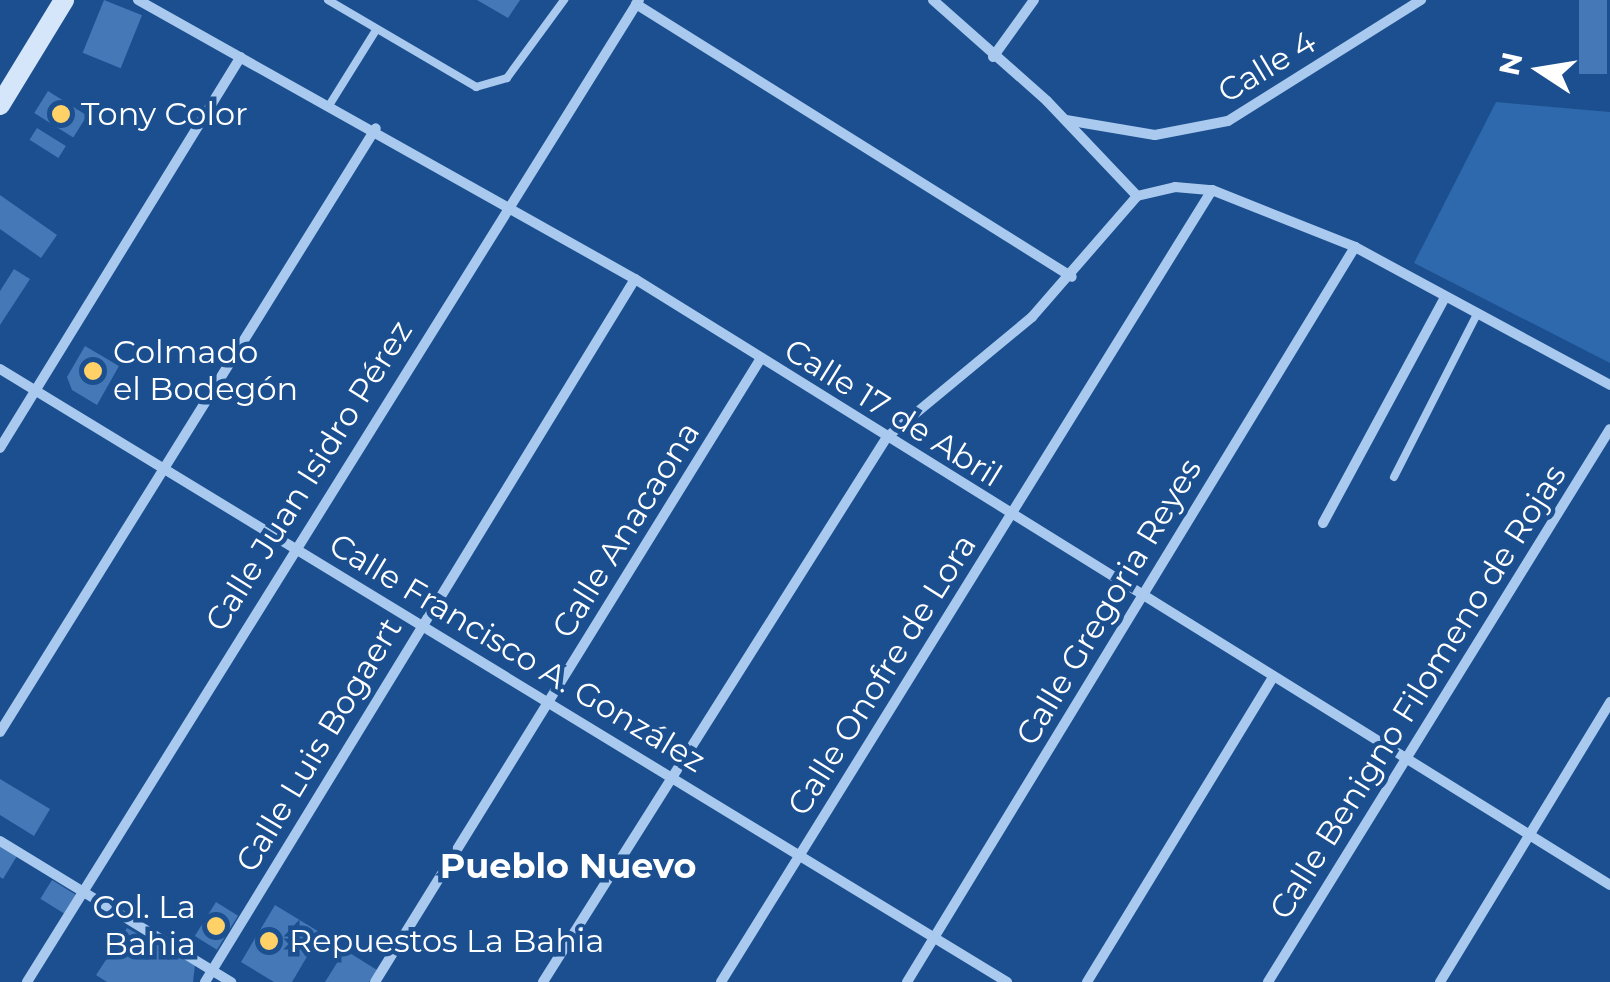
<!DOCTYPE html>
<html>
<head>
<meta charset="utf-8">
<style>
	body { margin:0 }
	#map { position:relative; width:1610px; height:982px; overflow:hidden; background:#1b4f8f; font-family:Montserrat,sans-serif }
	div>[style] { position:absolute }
	.green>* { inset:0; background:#2e69ad }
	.building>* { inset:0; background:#4478b7; transform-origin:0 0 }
	.lane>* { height:8px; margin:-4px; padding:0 4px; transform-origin:4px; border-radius:4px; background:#a9c9ee }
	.street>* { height:10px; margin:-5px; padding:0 5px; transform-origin:5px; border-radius:5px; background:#a9c9ee }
	.secondary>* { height:20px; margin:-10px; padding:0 10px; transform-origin:10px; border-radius:10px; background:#d6e6fa }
	.dots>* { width:28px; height:28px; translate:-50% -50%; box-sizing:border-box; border:5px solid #1b4f8f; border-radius:50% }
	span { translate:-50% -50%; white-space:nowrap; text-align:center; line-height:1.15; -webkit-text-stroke:9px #1b4f8f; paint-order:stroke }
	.street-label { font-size:32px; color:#fff }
	.poi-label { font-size:32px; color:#fff }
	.left { translate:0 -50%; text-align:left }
	.right { translate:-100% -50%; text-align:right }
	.neighbourhood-label { font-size:35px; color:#fff; font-weight:700 }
	.north { position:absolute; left:1490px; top:20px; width:100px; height:100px; -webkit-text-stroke:8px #1b4f8f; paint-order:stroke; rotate:282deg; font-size:28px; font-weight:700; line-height:40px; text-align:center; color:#fff }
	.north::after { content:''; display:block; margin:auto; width:35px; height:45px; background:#fff; clip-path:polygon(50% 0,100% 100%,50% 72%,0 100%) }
</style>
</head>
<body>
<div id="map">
	<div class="green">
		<i style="clip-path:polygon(1496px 102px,1610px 112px,1610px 363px,1414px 263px)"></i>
	</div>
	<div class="building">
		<i style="left:104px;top:0;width:41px;height:57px;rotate:22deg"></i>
		<i style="clip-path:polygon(477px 0,520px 0,508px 18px)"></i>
		<i style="left:1579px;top:0;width:28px;height:74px"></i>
		<i style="left:48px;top:91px;width:46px;height:26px;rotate:32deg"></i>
		<i style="left:37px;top:128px;width:34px;height:14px;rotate:32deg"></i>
		<i style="clip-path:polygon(0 195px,57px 235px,41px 258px,0 229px)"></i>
		<i style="clip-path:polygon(14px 269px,30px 279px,0 325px,0 291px)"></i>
		<i style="clip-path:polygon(85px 346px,119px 366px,97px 405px,72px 390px,67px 377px)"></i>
		<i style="clip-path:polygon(0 779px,50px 809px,34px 836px,0 815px)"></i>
		<i style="clip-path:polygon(0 846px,17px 856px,3px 879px,0 877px)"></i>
		<i style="left:52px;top:880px;width:28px;height:22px;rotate:32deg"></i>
		<i style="left:216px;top:902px;width:26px;height:40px;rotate:32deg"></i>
		<i style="clip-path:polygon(275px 905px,321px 933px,292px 982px,274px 982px,241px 962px)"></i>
		<i style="clip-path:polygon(127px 928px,195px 965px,193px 982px,107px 982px,96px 975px)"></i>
		<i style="clip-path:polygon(345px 950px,377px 970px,369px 982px,325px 982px)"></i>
	</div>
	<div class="lane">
		<i style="left:328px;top:0;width:172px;rotate:30.4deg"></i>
		<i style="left:476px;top:87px;width:32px;rotate:-16deg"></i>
		<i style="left:507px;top:78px;width:97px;rotate:-53.8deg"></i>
		<i style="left:330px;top:104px;width:87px;rotate:-58.1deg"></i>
		<i style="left:1394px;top:477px;width:183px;rotate:-63deg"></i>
	</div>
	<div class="street">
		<i style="left:138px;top:0;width:570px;rotate:29.31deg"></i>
		<i style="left:635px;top:279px;width:1148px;rotate:31.86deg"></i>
		<i style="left:933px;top:0;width:152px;rotate:41.5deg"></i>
		<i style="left:1047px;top:101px;width:131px;rotate:46.5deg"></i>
		<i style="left:636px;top:4px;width:514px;rotate:32.05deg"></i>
		<i style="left:993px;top:57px;width:70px;rotate:-54.3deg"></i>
		<i style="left:1066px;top:120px;width:90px;rotate:9.6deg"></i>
		<i style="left:1155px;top:135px;width:74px;rotate:-10.9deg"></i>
		<i style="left:1228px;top:121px;width:228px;rotate:-32.1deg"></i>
		<i style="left:0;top:369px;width:1179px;rotate:31.33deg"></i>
		<i style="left:0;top:448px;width:459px;rotate:-58.4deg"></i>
		<i style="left:1323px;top:523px;width:257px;rotate:-61.6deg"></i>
		<i style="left:0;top:732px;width:711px;rotate:-58.1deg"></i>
		<i style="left:0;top:841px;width:271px;rotate:31.4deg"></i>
		<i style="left:27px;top:982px;width:1157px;rotate:-58.07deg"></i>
		<i style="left:205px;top:982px;width:824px;rotate:-58.55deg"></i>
		<i style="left:375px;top:982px;width:734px;rotate:-58.26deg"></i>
		<i style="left:543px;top:982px;width:644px;rotate:-57.74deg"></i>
		<i style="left:887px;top:437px;width:188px;rotate:-39.6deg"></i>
		<i style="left:1032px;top:317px;width:160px;rotate:-49deg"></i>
		<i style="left:1137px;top:196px;width:39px;rotate:-13deg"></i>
		<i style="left:1175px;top:187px;width:37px;rotate:5deg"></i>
		<i style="left:1212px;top:190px;width:154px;rotate:21.7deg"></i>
		<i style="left:1355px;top:247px;width:290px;rotate:28.4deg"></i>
		<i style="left:721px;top:982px;width:932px;rotate:-58.2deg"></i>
		<i style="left:907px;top:982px;width:861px;rotate:-58.64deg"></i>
		<i style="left:1087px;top:982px;width:353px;rotate:-58.6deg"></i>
		<i style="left:1268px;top:982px;width:650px;rotate:-58.27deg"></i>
		<i style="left:1440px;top:982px;width:328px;rotate:-58.7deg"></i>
	</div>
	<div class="secondary">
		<i style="left:0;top:105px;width:123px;rotate:-58.6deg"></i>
	</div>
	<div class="dots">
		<i style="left:61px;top:114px;background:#ffd166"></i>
		<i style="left:93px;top:371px;background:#ffd166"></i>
		<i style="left:216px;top:926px;background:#ffd166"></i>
		<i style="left:269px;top:941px;background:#ffd166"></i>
	</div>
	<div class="street-label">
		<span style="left:1267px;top:67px;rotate:-31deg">Calle 4</span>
		<span style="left:893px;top:413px;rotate:32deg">Calle 17 de Abril</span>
		<span style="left:309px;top:476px;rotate:-58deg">Calle Juan Isidro Pérez</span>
		<span style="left:626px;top:530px;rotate:-58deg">Calle Anacaona</span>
		<span style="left:1109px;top:602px;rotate:-59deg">Calle Gregoria Reyes</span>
		<span style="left:517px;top:653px;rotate:31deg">Calle Francisco A. González</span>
		<span style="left:882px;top:675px;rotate:-58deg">Calle Onofre de Lora</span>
		<span style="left:1418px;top:692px;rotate:-58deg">Calle Benigno Filomeno de Rojas</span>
		<span style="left:319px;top:745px;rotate:-59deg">Calle Luis Bogaert</span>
	</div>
	<div class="poi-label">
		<span class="left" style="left:81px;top:114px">Tony Color</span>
		<span class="left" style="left:113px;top:371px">Colmado<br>el Bodegón</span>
		<span class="right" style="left:196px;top:926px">Col. La<br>Bahia</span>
		<span class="left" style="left:289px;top:941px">Repuestos La Bahia</span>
	</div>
	<div class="neighbourhood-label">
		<span style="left:568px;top:866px">Pueblo Nuevo</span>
	</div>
	<div class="north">N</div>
</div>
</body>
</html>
